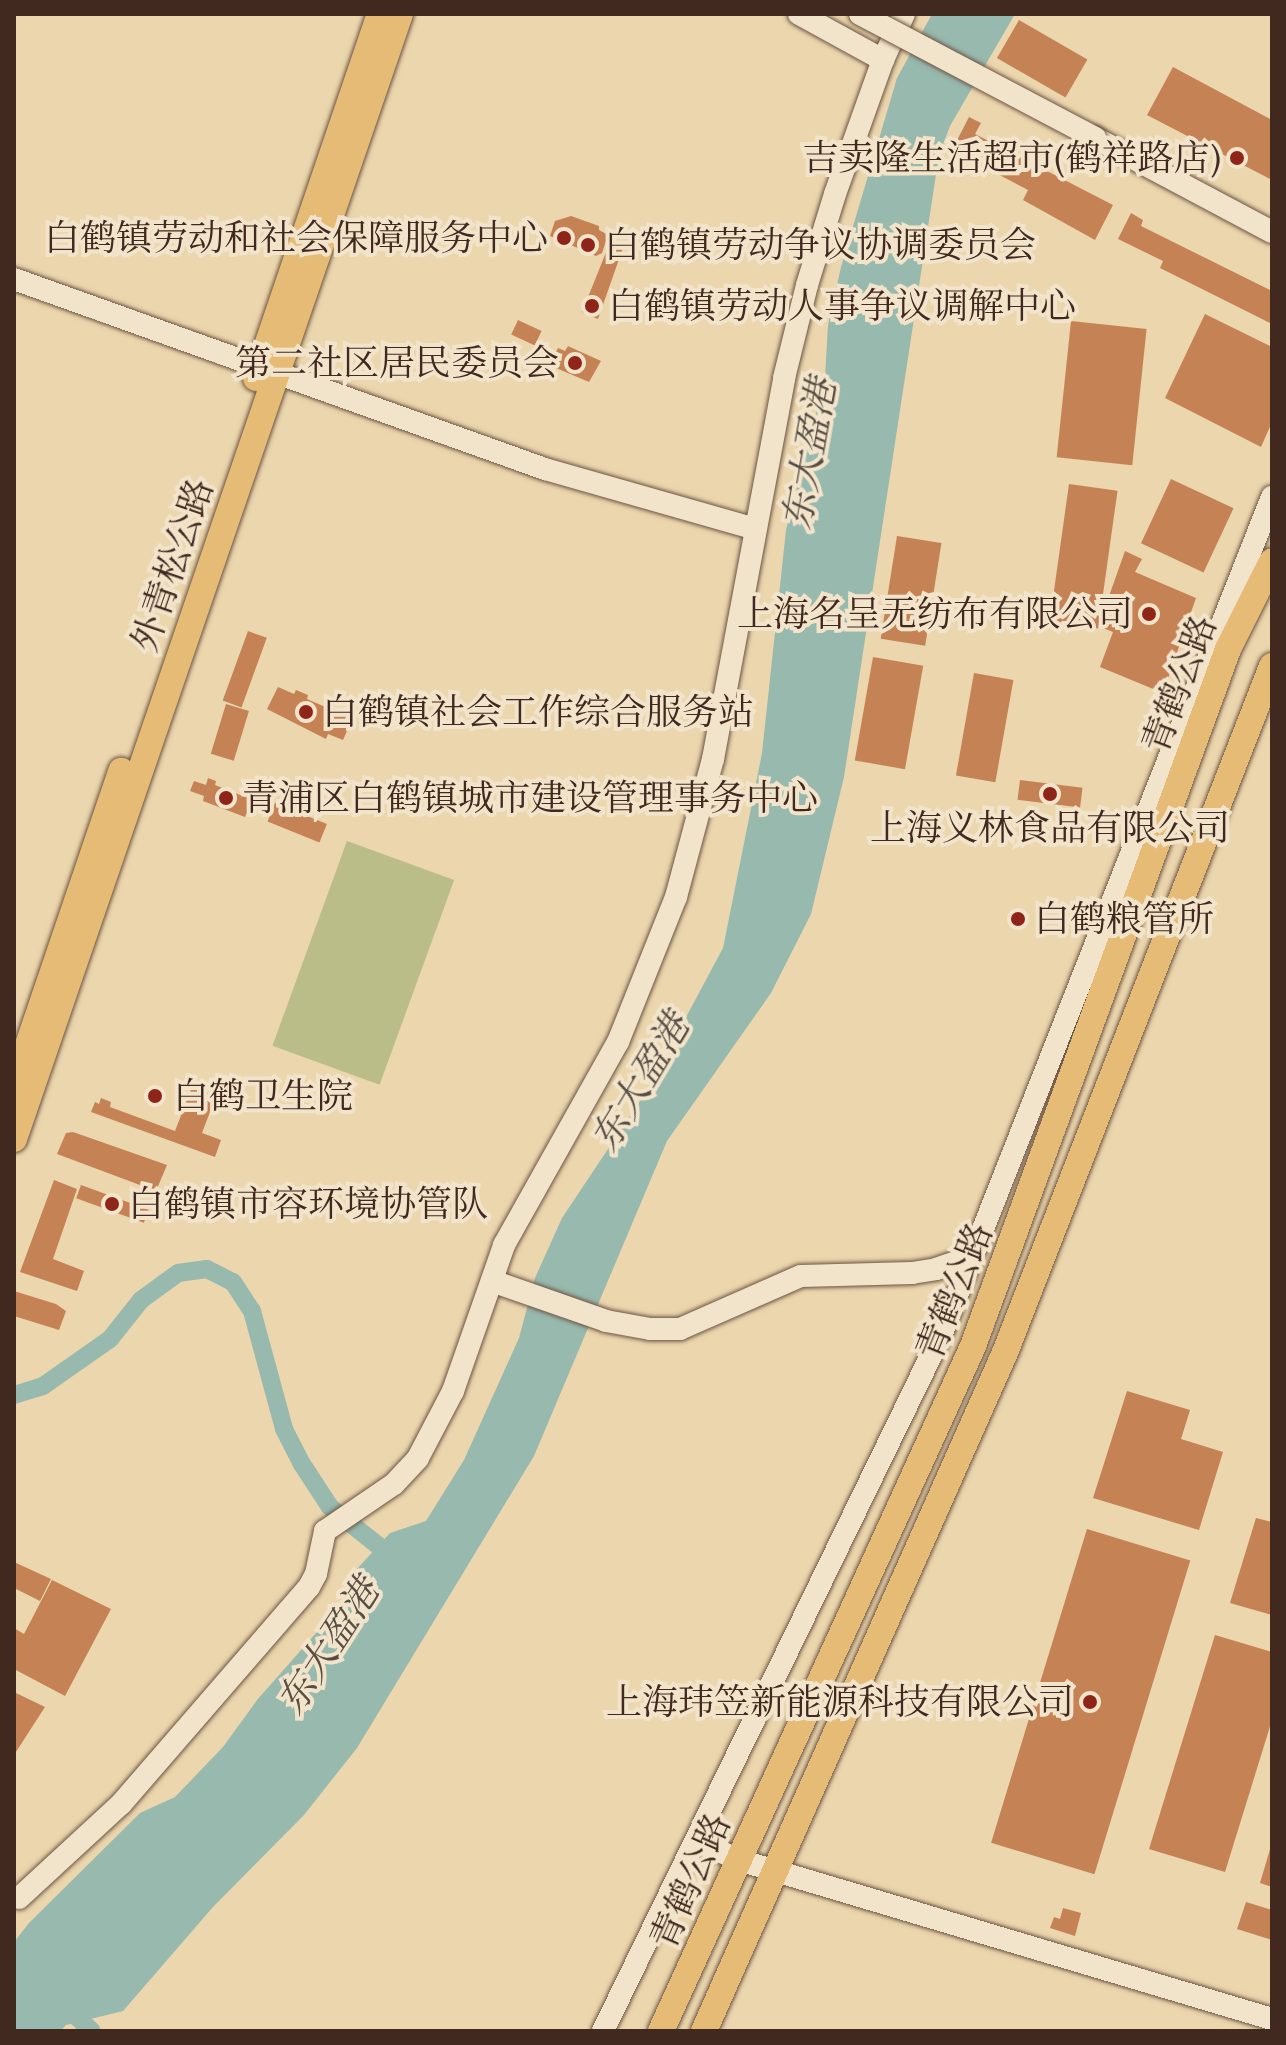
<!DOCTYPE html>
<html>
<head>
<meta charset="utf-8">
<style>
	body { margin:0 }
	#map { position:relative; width:1286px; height:2045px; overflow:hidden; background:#ebd6ad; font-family:"EB Garamond","Noto Serif SC",serif }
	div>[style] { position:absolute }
	.green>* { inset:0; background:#babd88; transform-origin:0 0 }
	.water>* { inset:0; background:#98b9ae }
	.canal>* { height:18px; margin:-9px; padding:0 9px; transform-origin:9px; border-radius:9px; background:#98b9ae }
	.building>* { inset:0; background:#c58255; transform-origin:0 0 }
	.roads { filter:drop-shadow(0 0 2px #6c5442) drop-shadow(0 0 2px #6c5442) }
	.minor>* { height:22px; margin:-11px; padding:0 11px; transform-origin:11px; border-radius:11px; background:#f2e4ca }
	.major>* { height:26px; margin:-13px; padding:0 13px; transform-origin:13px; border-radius:13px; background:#e6bb76 }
	.bridges { filter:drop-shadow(0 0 2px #6c5442) drop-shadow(0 0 2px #6c5442) }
	.minor-bridge>* { height:22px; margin:-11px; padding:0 11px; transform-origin:11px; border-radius:11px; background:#f2e4ca }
	.dots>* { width:22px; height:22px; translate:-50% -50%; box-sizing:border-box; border:4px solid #f2e4ca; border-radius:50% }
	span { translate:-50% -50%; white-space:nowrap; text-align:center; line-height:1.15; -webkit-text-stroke:8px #f2e4ca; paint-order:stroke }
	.poi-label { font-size:36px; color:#41291f }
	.right { translate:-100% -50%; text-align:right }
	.left { translate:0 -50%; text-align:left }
	.street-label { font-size:36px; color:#41291f }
	.water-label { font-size:38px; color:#574d43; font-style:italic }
	.frame { position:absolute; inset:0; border:16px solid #41291f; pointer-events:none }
</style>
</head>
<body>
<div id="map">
	<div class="green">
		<i style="left:347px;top:841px;width:114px;height:218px;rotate:20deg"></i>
	</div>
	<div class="water">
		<i style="clip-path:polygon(932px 14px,1015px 14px,950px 126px,939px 155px,844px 777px,811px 914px,771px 993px,667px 1141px,534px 1456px,357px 1748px,304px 1815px,213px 1907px,123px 2011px,66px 2025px,60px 2031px,14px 2031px,14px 1942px,29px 1923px,140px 1813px,175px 1797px,223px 1747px,257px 1700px,317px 1632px,348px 1609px,356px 1570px,390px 1533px,426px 1521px,464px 1460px,519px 1338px,535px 1278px,562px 1218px,646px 1092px,723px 948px,762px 753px,786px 530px,825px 377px,828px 325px,841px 267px,897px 78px)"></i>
	</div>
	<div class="canal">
		<i style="left:14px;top:1395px;width:30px;rotate:-17deg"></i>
		<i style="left:43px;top:1386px;width:82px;rotate:-35deg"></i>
		<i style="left:110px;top:1339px;width:50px;rotate:-51.5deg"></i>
		<i style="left:141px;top:1300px;width:46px;rotate:-36.1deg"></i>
		<i style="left:178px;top:1273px;width:29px;rotate:-8deg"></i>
		<i style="left:207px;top:1269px;width:29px;rotate:27deg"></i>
		<i style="left:233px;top:1282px;width:35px;rotate:57deg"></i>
		<i style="left:252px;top:1311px;width:122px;rotate:74.8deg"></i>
		<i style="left:284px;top:1429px;width:39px;rotate:63deg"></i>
		<i style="left:302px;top:1464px;width:51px;rotate:56.9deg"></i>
		<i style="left:330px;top:1507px;width:83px;rotate:38.7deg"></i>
		<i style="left:66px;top:2007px;width:35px;rotate:43deg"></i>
	</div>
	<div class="building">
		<i style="left:1019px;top:20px;width:79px;height:44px;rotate:30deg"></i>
		<i style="clip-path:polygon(1173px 67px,1272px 120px,1272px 180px,1147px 115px)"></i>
		<i style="clip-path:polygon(969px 117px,981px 123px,975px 134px,1113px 205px,1095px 240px,1023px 200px,1028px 190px,952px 150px)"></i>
		<i style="clip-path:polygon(1131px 213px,1143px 220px,1141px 226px,1272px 291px,1272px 324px,1160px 268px,1163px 261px,1118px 239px)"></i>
		<i style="clip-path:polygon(571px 216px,599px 226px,599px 230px,608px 235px,602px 253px,596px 256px,550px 236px,555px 221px)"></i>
		<i style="clip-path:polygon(611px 240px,624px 245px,598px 319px,582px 312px)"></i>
		<i style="clip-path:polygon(1205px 314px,1272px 347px,1272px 422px,1261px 447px,1165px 398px)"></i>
		<i style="left:518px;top:320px;width:26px;height:16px;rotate:25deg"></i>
		<i style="left:1071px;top:321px;width:76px;height:137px;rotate:6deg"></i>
		<i style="clip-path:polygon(568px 346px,601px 361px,589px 382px,549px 365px,558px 348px,565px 351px)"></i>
		<i style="left:1171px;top:479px;width:69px;height:71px;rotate:25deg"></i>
		<i style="left:1069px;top:484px;width:49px;height:139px;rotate:8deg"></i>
		<i style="left:897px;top:536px;width:45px;height:104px;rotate:9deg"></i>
		<i style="clip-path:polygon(1125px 551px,1142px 559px,1135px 572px,1196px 598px,1163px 693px,1100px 667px,1113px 632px,1103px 628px,1113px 601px,1108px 599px)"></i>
		<i style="left:248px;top:631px;width:20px;height:74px;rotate:20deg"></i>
		<i style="left:873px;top:657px;width:51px;height:105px;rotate:10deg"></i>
		<i style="left:974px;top:673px;width:40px;height:104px;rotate:10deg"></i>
		<i style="clip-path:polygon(278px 687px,294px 694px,296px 690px,308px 695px,307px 699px,346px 716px,345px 719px,351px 722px,343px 740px,328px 734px,326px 739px,267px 709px)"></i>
		<i style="left:226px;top:704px;width:24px;height:52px;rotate:17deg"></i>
		<i style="clip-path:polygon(208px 778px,216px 781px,215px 785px,253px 800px,245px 817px,203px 801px,204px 796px,190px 791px,194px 781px,206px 785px)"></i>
		<i style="left:1020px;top:780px;width:63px;height:20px;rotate:7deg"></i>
		<i style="left:275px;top:803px;width:56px;height:20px;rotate:22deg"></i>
		<i style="left:228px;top:1080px;width:14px;height:28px;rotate:21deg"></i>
		<i style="clip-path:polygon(192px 1087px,216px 1096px,202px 1133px,221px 1140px,215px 1157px,91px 1112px,95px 1102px,99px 1104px,101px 1098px,111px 1102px,110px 1107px,175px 1131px)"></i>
		<i style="clip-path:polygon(73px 1132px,167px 1165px,156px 1191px,57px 1154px,66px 1133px)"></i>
		<i style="clip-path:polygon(54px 1180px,77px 1189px,53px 1259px,84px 1271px,77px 1291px,20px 1272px)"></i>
		<i style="left:81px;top:1185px;width:72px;height:14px;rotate:20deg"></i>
		<i style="clip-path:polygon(14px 1291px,56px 1304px,66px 1311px,59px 1330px,14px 1316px)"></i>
		<i style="clip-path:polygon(1127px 1391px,1190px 1410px,1181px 1439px,1223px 1452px,1199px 1530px,1093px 1498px)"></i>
		<i style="clip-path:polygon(1256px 1518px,1272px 1522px,1272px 1615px,1230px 1603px)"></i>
		<i style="left:1087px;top:1529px;width:108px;height:328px;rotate:17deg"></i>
		<i style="clip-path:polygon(14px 1562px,51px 1579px,40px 1601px,14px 1588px)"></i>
		<i style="clip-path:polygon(52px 1580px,111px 1609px,65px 1696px,14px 1669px,14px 1628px,24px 1634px)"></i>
		<i style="clip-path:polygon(1215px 1635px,1272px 1652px,1272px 1720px,1225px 1872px,1149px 1849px)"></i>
		<i style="clip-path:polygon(14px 1692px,45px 1707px,14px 1755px)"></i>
		<i style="clip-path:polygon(1271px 1846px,1272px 1847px,1272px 1887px,1260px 1883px)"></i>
		<i style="clip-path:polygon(1246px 1902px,1272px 1910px,1272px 1940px,1237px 1929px)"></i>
		<i style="clip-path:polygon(1063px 1908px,1081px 1913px,1075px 1936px,1050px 1928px,1054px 1917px,1060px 1919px)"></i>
	</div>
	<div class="roads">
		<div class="minor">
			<i style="left:799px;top:14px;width:96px;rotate:28.7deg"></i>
			<i style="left:1095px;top:138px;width:200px;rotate:28deg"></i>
			<i style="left:14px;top:279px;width:564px;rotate:19.69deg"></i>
			<i style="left:545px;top:469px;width:219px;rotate:15.9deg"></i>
			<i style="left:492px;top:1281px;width:121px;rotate:19.3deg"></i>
			<i style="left:606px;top:1321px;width:45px;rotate:10.3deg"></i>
			<i style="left:650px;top:1329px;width:30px"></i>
			<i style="left:680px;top:1329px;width:132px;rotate:-23.7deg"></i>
			<i style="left:801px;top:1276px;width:111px;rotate:-1.5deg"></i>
			<i style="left:912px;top:1273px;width:24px;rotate:-9deg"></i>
			<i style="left:936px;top:1269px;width:37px;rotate:-19deg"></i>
			<i style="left:697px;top:1841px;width:46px;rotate:24.3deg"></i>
			<i style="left:739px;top:1860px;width:556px;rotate:16.61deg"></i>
			<i style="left:19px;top:1898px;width:139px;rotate:-42.7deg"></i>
			<i style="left:121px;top:1804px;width:287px;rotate:-49.1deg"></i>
			<i style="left:309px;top:1587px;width:15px;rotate:-62deg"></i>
			<i style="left:316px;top:1574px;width:44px;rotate:-78.2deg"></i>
			<i style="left:325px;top:1531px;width:83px;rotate:-34.3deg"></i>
			<i style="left:394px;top:1484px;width:35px;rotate:-47deg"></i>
			<i style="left:418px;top:1458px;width:76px;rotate:-62.4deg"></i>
			<i style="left:453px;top:1391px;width:155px;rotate:-70.7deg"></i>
			<i style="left:504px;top:1245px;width:233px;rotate:-60.7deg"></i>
			<i style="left:618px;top:1042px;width:156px;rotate:-68.2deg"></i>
			<i style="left:676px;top:897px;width:143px;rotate:-75deg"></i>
			<i style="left:713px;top:759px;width:388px;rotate:-79.4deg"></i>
			<i style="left:784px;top:378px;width:96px;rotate:-76.1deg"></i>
			<i style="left:807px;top:285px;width:95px;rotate:-72.9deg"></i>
			<i style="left:835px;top:194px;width:142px;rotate:-70.3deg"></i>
			<i style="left:883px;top:60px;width:51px;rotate:-65.5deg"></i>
			<i style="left:603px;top:2031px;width:776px;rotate:-64.1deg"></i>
			<i style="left:942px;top:1333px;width:899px;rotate:-68.46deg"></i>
		</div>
		<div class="major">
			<i style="left:256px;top:378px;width:385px;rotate:-71.2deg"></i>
			<i style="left:14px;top:1086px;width:333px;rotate:-71.2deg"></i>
			<i style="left:14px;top:1139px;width:1189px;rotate:-71.06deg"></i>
			<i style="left:661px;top:2031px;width:753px;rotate:-65.51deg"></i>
			<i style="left:973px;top:1346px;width:742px;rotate:-69.9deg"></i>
			<i style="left:1228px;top:649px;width:98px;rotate:-63.4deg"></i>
			<i style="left:704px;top:2031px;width:745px;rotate:-66.08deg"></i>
			<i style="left:1006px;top:1350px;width:734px;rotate:-68.75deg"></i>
		</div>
	</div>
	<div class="bridges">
		<div class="minor-bridge">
			<i style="left:860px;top:14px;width:266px;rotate:27.8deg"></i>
		</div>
	</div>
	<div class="dots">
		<i style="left:1237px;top:158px;background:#8f2418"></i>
		<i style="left:564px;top:238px;background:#8f2418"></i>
		<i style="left:588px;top:245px;background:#8f2418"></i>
		<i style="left:592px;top:306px;background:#8f2418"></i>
		<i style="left:575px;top:363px;background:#8f2418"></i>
		<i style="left:1149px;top:614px;background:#8f2418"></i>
		<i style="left:306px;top:712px;background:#8f2418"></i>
		<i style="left:1050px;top:794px;background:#8f2418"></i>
		<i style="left:226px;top:798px;background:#8f2418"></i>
		<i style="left:1018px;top:919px;background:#8f2418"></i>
		<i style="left:155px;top:1096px;background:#8f2418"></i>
		<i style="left:112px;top:1204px;background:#8f2418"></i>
		<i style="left:1090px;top:1702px;background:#8f2418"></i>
	</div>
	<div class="poi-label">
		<span class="right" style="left:1221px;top:158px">吉卖隆生活超市(鹤祥路店)</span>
		<span class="right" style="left:548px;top:238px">白鹤镇劳动和社会保障服务中心</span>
		<span class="left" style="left:604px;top:245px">白鹤镇劳动争议协调委员会</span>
		<span class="left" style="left:608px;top:306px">白鹤镇劳动人事争议调解中心</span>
		<span class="right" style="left:559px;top:363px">第二社区居民委员会</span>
		<span class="right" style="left:1133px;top:614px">上海名呈无纺布有限公司</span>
		<span class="left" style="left:322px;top:712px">白鹤镇社会工作综合服务站</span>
		<span class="left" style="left:242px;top:798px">青浦区白鹤镇城市建设管理事务中心</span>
		<span style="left:1050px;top:828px">上海义林食品有限公司</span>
		<span class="left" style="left:1034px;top:919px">白鹤粮管所</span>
		<span class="left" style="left:173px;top:1096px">白鹤卫生院</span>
		<span class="left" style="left:128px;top:1204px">白鹤镇市容环境协管队</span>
		<span class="right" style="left:1074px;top:1702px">上海玮笠新能源科技有限公司</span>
	</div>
	<div class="street-label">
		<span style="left:172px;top:565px;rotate:-71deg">外青松公路</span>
		<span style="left:1179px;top:684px;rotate:-69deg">青鹤公路</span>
		<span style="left:954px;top:1291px;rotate:-68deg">青鹤公路</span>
		<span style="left:690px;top:1881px;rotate:-66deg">青鹤公路</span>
	</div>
	<div class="water-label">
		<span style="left:809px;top:454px;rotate:-80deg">东大盈港</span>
		<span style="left:640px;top:1082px;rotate:-59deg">东大盈港</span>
		<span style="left:328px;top:1646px;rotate:-57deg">东大盈港</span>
	</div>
	<div class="frame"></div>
</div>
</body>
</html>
